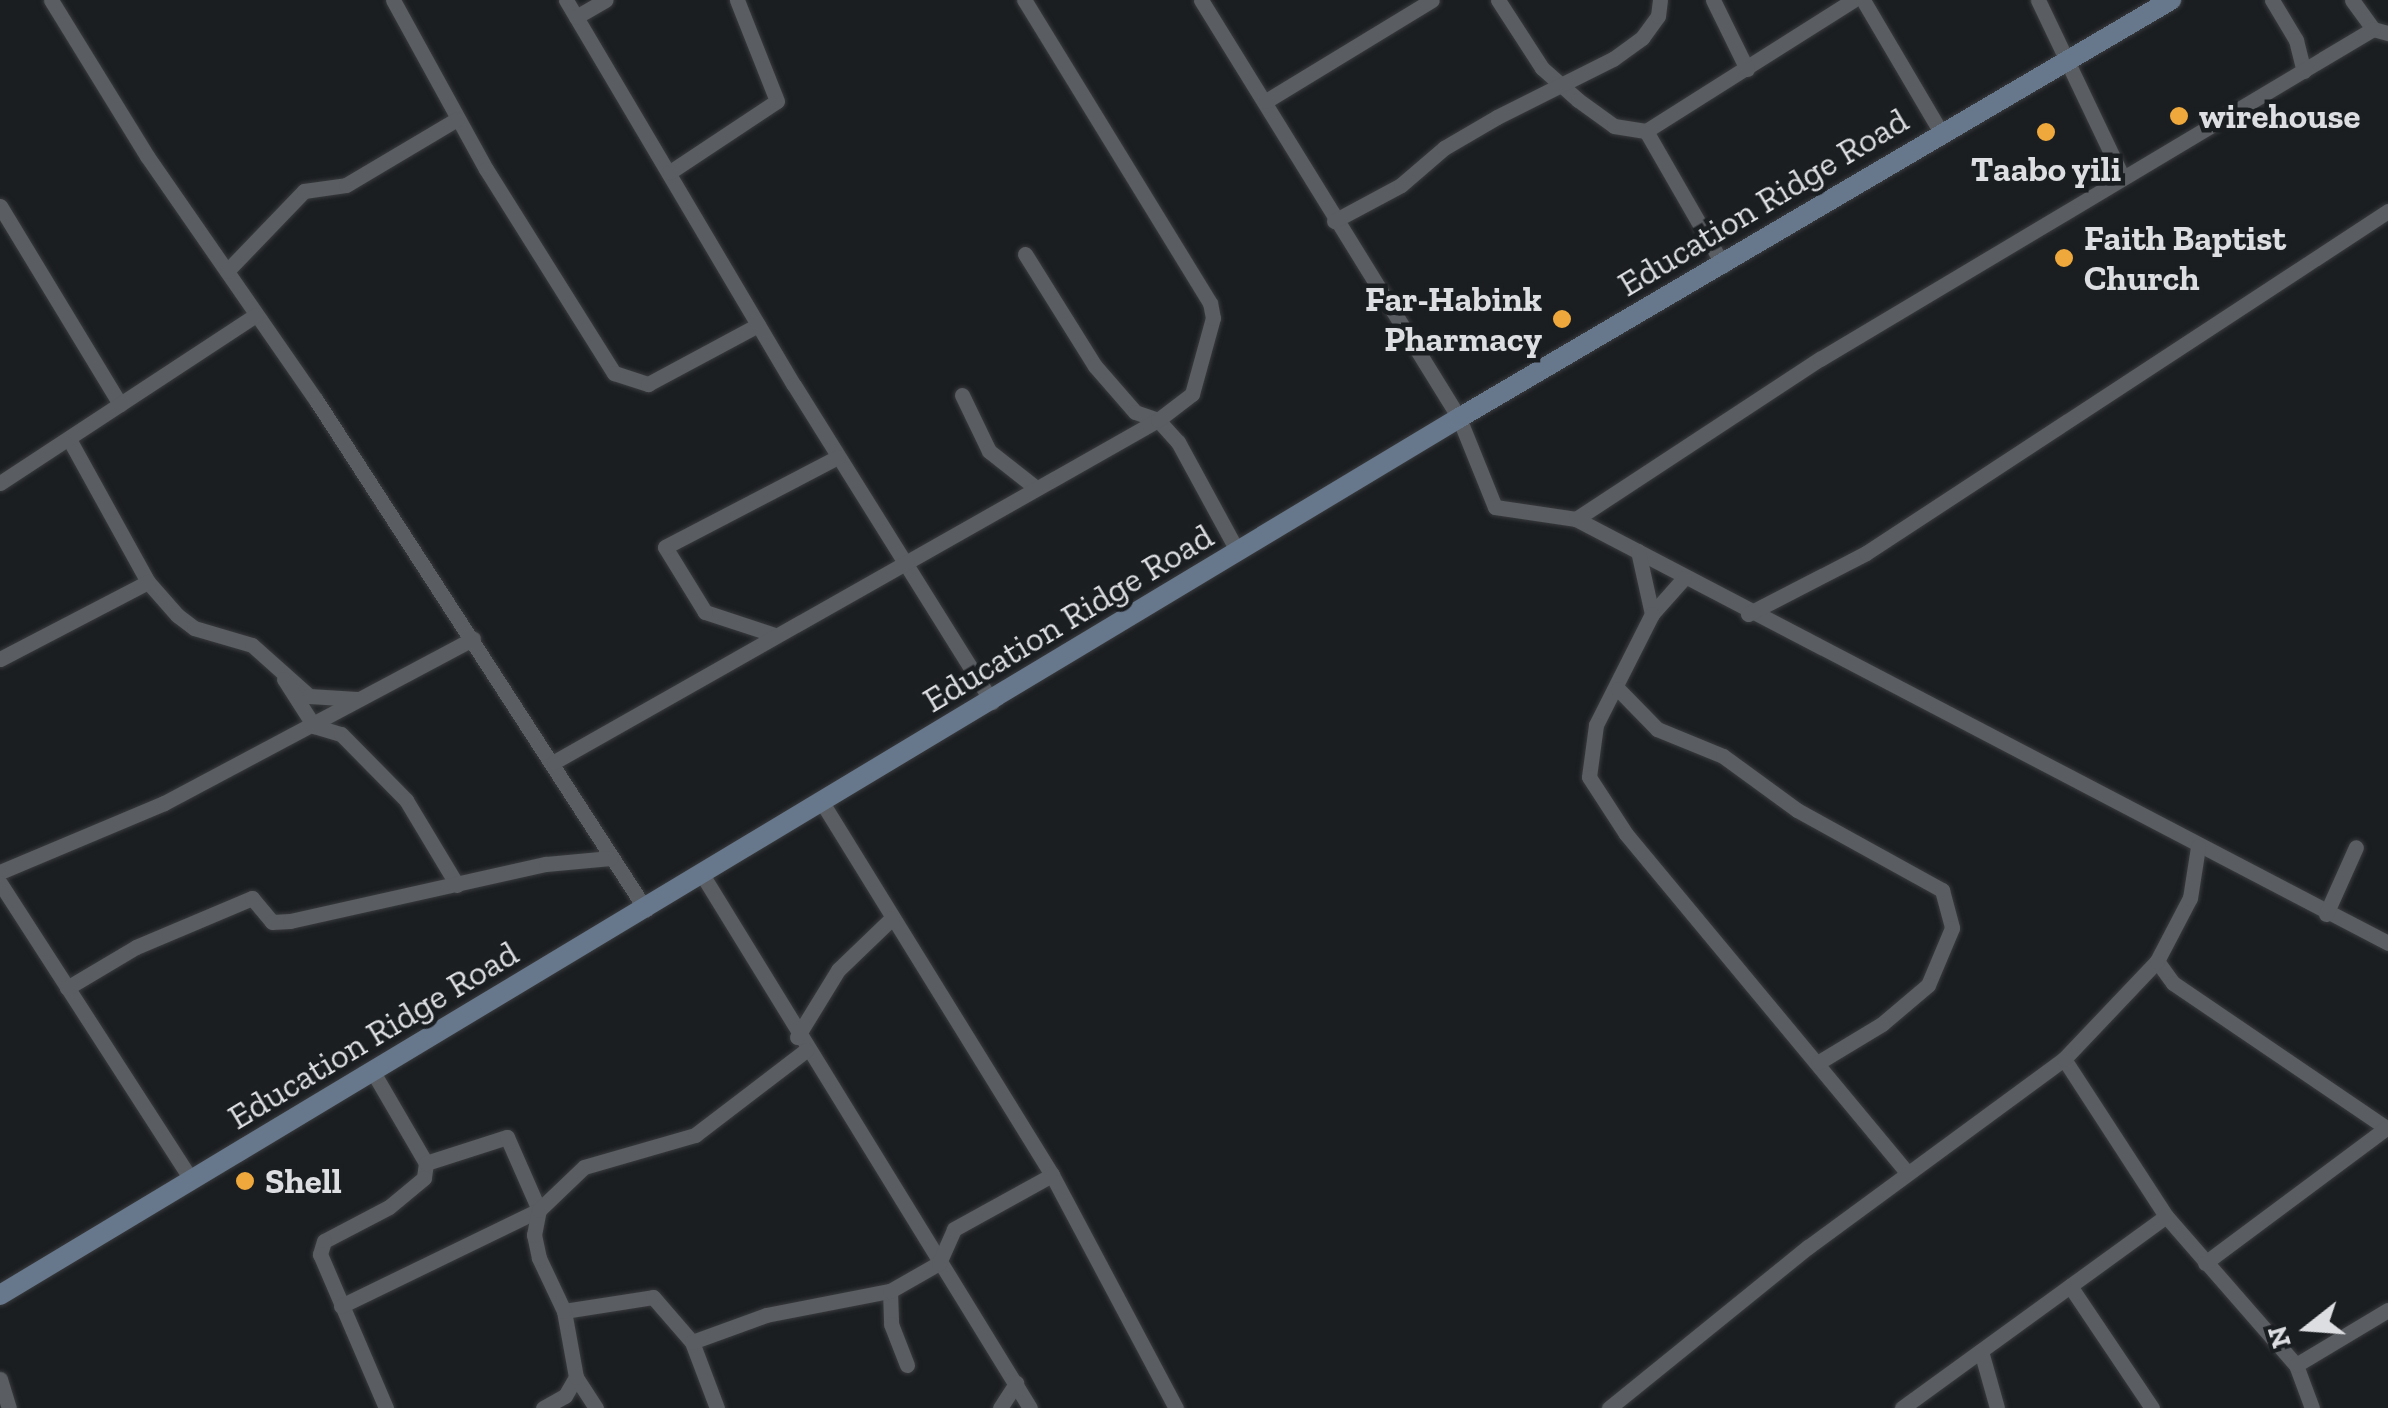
<!DOCTYPE html>
<html>
<head>
<meta charset="utf-8">
<style>
	body { margin:0 }
	#map { position:relative; width:2388px; height:1408px; overflow:hidden; background:#1b1e21; font-family:"Zilla Slab",serif }
	div>[style] { position:absolute }
	.roads { filter:drop-shadow(0 0 2px #393b3e) drop-shadow(0 0 2px #393b3e) }
	.street>* { height:15px; margin:-7.5px; padding:0 7.5px; transform-origin:7.5px; border-radius:7.5px; background:#5a5d61 }
	.secondary>* { height:20px; margin:-10px; padding:0 10px; transform-origin:10px; border-radius:10px; background:#68788c }
	.dots>* { width:28px; height:28px; translate:-50% -50%; box-sizing:border-box; border:5px solid #1b1e21; border-radius:50% }
	span { translate:-50% -50%; white-space:nowrap; text-align:center; line-height:1.15; -webkit-text-stroke:9px #1b1e21; paint-order:stroke }
	.poi-label { font-size:35px; color:#dcdee1; font-weight:700 }
	.left { translate:0 -50%; text-align:left }
	.right { translate:-100% -50%; text-align:right }
	.street-label { font-size:35px; color:#dcdee1 }
	.north { position:absolute; left:2258px; top:1278px; width:100px; height:100px; -webkit-text-stroke:8px #1b1e21; paint-order:stroke; rotate:253deg; font-size:28px; font-weight:700; line-height:40px; text-align:center; color:#dcdee1 }
	.north::after { content:''; display:block; margin:auto; width:35px; height:45px; background:#dcdee1; clip-path:polygon(50% 0,100% 100%,50% 72%,0 100%) }
</style>
</head>
<body>
<div id="map">
	<div class="roads">
		<div class="street">
			<i style="left:51px;top:0;width:183px;rotate:58.4deg"></i>
			<i style="left:147px;top:156px;width:297px;rotate:55.3deg"></i>
			<i style="left:316px;top:400px;width:607px;rotate:57.09deg"></i>
			<i style="left:393px;top:0;width:193px;rotate:61.2deg"></i>
			<i style="left:486px;top:169px;width:241px;rotate:57.9deg"></i>
			<i style="left:614px;top:373px;width:36px;rotate:18deg"></i>
			<i style="left:648px;top:384px;width:125px;rotate:-28.2deg"></i>
			<i style="left:566px;top:0;width:447px;rotate:59.4deg"></i>
			<i style="left:794px;top:385px;width:374px;rotate:58deg"></i>
			<i style="left:1201px;top:0;width:491px;rotate:58.3deg"></i>
			<i style="left:1459px;top:418px;width:96px;rotate:68deg"></i>
			<i style="left:1495px;top:507px;width:82px;rotate:8.4deg"></i>
			<i style="left:1576px;top:519px;width:916px;rotate:27.57deg"></i>
			<i style="left:1498px;top:0;width:81px;rotate:57.1deg"></i>
			<i style="left:1542px;top:68px;width:48px;rotate:41.6deg"></i>
			<i style="left:1578px;top:100px;width:44px;rotate:35.8deg"></i>
			<i style="left:1614px;top:126px;width:32px;rotate:9deg"></i>
			<i style="left:1646px;top:131px;width:245px;rotate:-32.3deg"></i>
			<i style="left:1713px;top:0;width:77px;rotate:63.8deg"></i>
			<i style="left:1863px;top:0;width:156px;rotate:59.5deg"></i>
			<i style="left:2038px;top:0;width:195px;rotate:64.5deg"></i>
			<i style="left:2272px;top:0;width:47px;rotate:59deg"></i>
			<i style="left:2296px;top:40px;width:32px;rotate:76deg"></i>
			<i style="left:2352px;top:0;width:36px;rotate:54deg"></i>
			<i style="left:2373px;top:29px;width:16px;rotate:15deg"></i>
			<i style="left:576px;top:17px;width:34px;rotate:-30deg"></i>
			<i style="left:1266px;top:101px;width:194px;rotate:-31.3deg"></i>
			<i style="left:1646px;top:131px;width:155px;rotate:60.1deg"></i>
			<i style="left:670px;top:172px;width:128px;rotate:-33.6deg"></i>
			<i style="left:777px;top:101px;width:109px;rotate:-111.6deg"></i>
			<i style="left:0;top:206px;width:232px;rotate:58.8deg"></i>
			<i style="left:1334px;top:221px;width:76px;rotate:-28.2deg"></i>
			<i style="left:1401px;top:185px;width:57px;rotate:-40.7deg"></i>
			<i style="left:1444px;top:148px;width:61px;rotate:-30.3deg"></i>
			<i style="left:1497px;top:117px;width:130px;rotate:-26.6deg"></i>
			<i style="left:1613px;top:59px;width:36px;rotate:-36deg"></i>
			<i style="left:1642px;top:38px;width:27px;rotate:-54deg"></i>
			<i style="left:1658px;top:16px;width:16px;rotate:-83deg"></i>
			<i style="left:1025px;top:254px;width:132px;rotate:58deg"></i>
			<i style="left:1095px;top:366px;width:61px;rotate:49deg"></i>
			<i style="left:1135px;top:412px;width:24px;rotate:19deg"></i>
			<i style="left:1158px;top:420px;width:30px;rotate:48deg"></i>
			<i style="left:1178px;top:442px;width:125px;rotate:61.4deg"></i>
			<i style="left:227px;top:271px;width:111px;rotate:-46.1deg"></i>
			<i style="left:304px;top:191px;width:42px;rotate:-8.1deg"></i>
			<i style="left:346px;top:185px;width:129px;rotate:-30.7deg"></i>
			<i style="left:962px;top:395px;width:62px;rotate:64.3deg"></i>
			<i style="left:989px;top:451px;width:60px;rotate:38.2deg"></i>
			<i style="left:69px;top:439px;width:163px;rotate:61.1deg"></i>
			<i style="left:148px;top:582px;width:44px;rotate:48.7deg"></i>
			<i style="left:177px;top:615px;width:21px;rotate:37deg"></i>
			<i style="left:194px;top:628px;width:60px;rotate:16.3deg"></i>
			<i style="left:252px;top:645px;width:76px;rotate:41.8deg"></i>
			<i style="left:309px;top:696px;width:48px;rotate:3.6deg"></i>
			<i style="left:0;top:483px;width:306px;rotate:-33.3deg"></i>
			<i style="left:1576px;top:519px;width:292px;rotate:-33.3deg"></i>
			<i style="left:1820px;top:359px;width:644px;rotate:-30.83deg"></i>
			<i style="left:1638px;top:551px;width:65px;rotate:77.5deg"></i>
			<i style="left:1684px;top:578px;width:48px;rotate:131.6deg"></i>
			<i style="left:1652px;top:614px;width:124px;rotate:116.8deg"></i>
			<i style="left:1596px;top:725px;width:52px;rotate:97.7deg"></i>
			<i style="left:1589px;top:777px;width:68px;rotate:57deg"></i>
			<i style="left:1626px;top:834px;width:440px;rotate:50.3deg"></i>
			<i style="left:1748px;top:614px;width:133px;rotate:-27.3deg"></i>
			<i style="left:1866px;top:553px;width:624px;rotate:-33.23deg"></i>
			<i style="left:775px;top:635px;width:74px;rotate:-161.8deg"></i>
			<i style="left:705px;top:612px;width:76px;rotate:-121.6deg"></i>
			<i style="left:665px;top:547px;width:195px;rotate:-27.5deg"></i>
			<i style="left:0;top:659px;width:167px;rotate:-27.5deg"></i>
			<i style="left:284px;top:679px;width:56px;rotate:57.4deg"></i>
			<i style="left:314px;top:726px;width:28px;rotate:17deg"></i>
			<i style="left:341px;top:734px;width:93px;rotate:45.4deg"></i>
			<i style="left:406px;top:800px;width:99px;rotate:59deg"></i>
			<i style="left:1618px;top:689px;width:56px;rotate:45.7deg"></i>
			<i style="left:1657px;top:729px;width:71px;rotate:22.2deg"></i>
			<i style="left:1723px;top:756px;width:92px;rotate:36.1deg"></i>
			<i style="left:1797px;top:810px;width:166px;rotate:28.9deg"></i>
			<i style="left:1942px;top:890px;width:39px;rotate:75deg"></i>
			<i style="left:1952px;top:928px;width:62px;rotate:112.8deg"></i>
			<i style="left:1928px;top:985px;width:60px;rotate:139.7deg"></i>
			<i style="left:1882px;top:1024px;width:74px;rotate:148.9deg"></i>
			<i style="left:554px;top:762px;width:694px;rotate:-29.52deg"></i>
			<i style="left:1158px;top:420px;width:43px;rotate:-37.4deg"></i>
			<i style="left:1192px;top:394px;width:79px;rotate:-74.6deg"></i>
			<i style="left:1213px;top:318px;width:15px;rotate:-101deg"></i>
			<i style="left:1210px;top:303px;width:356px;rotate:-121.5deg"></i>
			<i style="left:823px;top:804px;width:436px;rotate:58.3deg"></i>
			<i style="left:1052px;top:1175px;width:264px;rotate:62deg"></i>
			<i style="left:0;top:872px;width:178px;rotate:-22.8deg"></i>
			<i style="left:164px;top:803px;width:350px;rotate:-28deg"></i>
			<i style="left:703px;top:876px;width:624px;rotate:58.42deg"></i>
			<i style="left:0;top:883px;width:354px;rotate:57.2deg"></i>
			<i style="left:2326px;top:914px;width:73px;rotate:-65.9deg"></i>
			<i style="left:2157px;top:961px;width:27px;rotate:54deg"></i>
			<i style="left:2173px;top:983px;width:260px;rotate:34.2deg"></i>
			<i style="left:67px;top:988px;width:80px;rotate:-30.7deg"></i>
			<i style="left:136px;top:947px;width:126px;rotate:-22.9deg"></i>
			<i style="left:252px;top:898px;width:31px;rotate:50deg"></i>
			<i style="left:272px;top:922px;width:18px;rotate:-3deg"></i>
			<i style="left:290px;top:921px;width:262px;rotate:-12.6deg"></i>
			<i style="left:546px;top:864px;width:65px;rotate:-5.3deg"></i>
			<i style="left:797px;top:1037px;width:79px;rotate:-58.5deg"></i>
			<i style="left:838px;top:970px;width:75px;rotate:-43.9deg"></i>
			<i style="left:2064px;top:1059px;width:187px;rotate:57deg"></i>
			<i style="left:2166px;top:1216px;width:198px;rotate:48.9deg"></i>
			<i style="left:2296px;top:1365px;width:46px;rotate:69.6deg"></i>
			<i style="left:373px;top:1072px;width:105px;rotate:59.8deg"></i>
			<i style="left:426px;top:1163px;width:15px;rotate:98deg"></i>
			<i style="left:424px;top:1178px;width:45px;rotate:140.4deg"></i>
			<i style="left:389px;top:1207px;width:73px;rotate:152.4deg"></i>
			<i style="left:324px;top:1241px;width:14px;rotate:107deg"></i>
			<i style="left:320px;top:1254px;width:168px;rotate:66.8deg"></i>
			<i style="left:426px;top:1163px;width:85px;rotate:-17.8deg"></i>
			<i style="left:507px;top:1137px;width:80px;rotate:66.3deg"></i>
			<i style="left:2205px;top:1263px;width:226px;rotate:-36.7deg"></i>
			<i style="left:2070px;top:1286px;width:147px;rotate:56.1deg"></i>
			<i style="left:890px;top:1291px;width:33px;rotate:88deg"></i>
			<i style="left:891px;top:1324px;width:44px;rotate:68.7deg"></i>
			<i style="left:341px;top:1306px;width:220px;rotate:-25.9deg"></i>
			<i style="left:564px;top:1311px;width:90px;rotate:-8.9deg"></i>
			<i style="left:653px;top:1297px;width:60px;rotate:49.1deg"></i>
			<i style="left:692px;top:1342px;width:71px;rotate:69.3deg"></i>
			<i style="left:692px;top:1342px;width:79px;rotate:-20deg"></i>
			<i style="left:766px;top:1315px;width:126px;rotate:-11deg"></i>
			<i style="left:890px;top:1291px;width:56px;rotate:-29.7deg"></i>
			<i style="left:939px;top:1263px;width:37px;rotate:-66deg"></i>
			<i style="left:954px;top:1229px;width:112px;rotate:-28.9deg"></i>
			<i style="left:1981px;top:1351px;width:59px;rotate:74.3deg"></i>
			<i style="left:2296px;top:1365px;width:107px;rotate:-30.9deg"></i>
			<i style="left:0;top:1379px;width:30px;rotate:73deg"></i>
			<i style="left:543px;top:1408px;width:25px;rotate:-29deg"></i>
			<i style="left:565px;top:1396px;width:22px;rotate:-60deg"></i>
			<i style="left:596px;top:1408px;width:37px;rotate:-123deg"></i>
			<i style="left:576px;top:1377px;width:67px;rotate:-100.3deg"></i>
			<i style="left:564px;top:1311px;width:59px;rotate:-115.3deg"></i>
			<i style="left:539px;top:1258px;width:24px;rotate:-102deg"></i>
			<i style="left:534px;top:1235px;width:25px;rotate:-79deg"></i>
			<i style="left:539px;top:1210px;width:62px;rotate:-43.7deg"></i>
			<i style="left:584px;top:1167px;width:116px;rotate:-16.1deg"></i>
			<i style="left:695px;top:1135px;width:140px;rotate:-37.4deg"></i>
			<i style="left:1000px;top:1408px;width:30px;rotate:-57deg"></i>
			<i style="left:1609px;top:1408px;width:256px;rotate:-39deg"></i>
			<i style="left:1808px;top:1247px;width:318px;rotate:-36.3deg"></i>
			<i style="left:2064px;top:1059px;width:135px;rotate:-46.5deg"></i>
			<i style="left:2157px;top:961px;width:71px;rotate:-62.4deg"></i>
			<i style="left:2190px;top:898px;width:52px;rotate:-81.1deg"></i>
			<i style="left:1902px;top:1408px;width:326px;rotate:-36deg"></i>
		</div>
		<div class="secondary">
			<i style="left:0;top:1295px;width:1702px;rotate:-31.01deg"></i>
			<i style="left:1459px;top:418px;width:826px;rotate:-30.42deg"></i>
		</div>
	</div>
	<div class="dots">
		<i style="left:2179px;top:116px;background:#eea83c"></i>
		<i style="left:2046px;top:132px;background:#eea83c"></i>
		<i style="left:2064px;top:258px;background:#eea83c"></i>
		<i style="left:1562px;top:319px;background:#eea83c"></i>
		<i style="left:245px;top:1181px;background:#eea83c"></i>
	</div>
	<div class="poi-label">
		<span class="left" style="left:2199px;top:116px">wirehouse</span>
		<span style="left:2046px;top:169px">Taabo yili</span>
		<span class="left" style="left:2084px;top:258px">Faith Baptist<br>Church</span>
		<span class="right" style="left:1542px;top:319px">Far-Habink<br>Pharmacy</span>
		<span class="left" style="left:265px;top:1181px">Shell</span>
	</div>
	<div class="street-label">
		<span style="left:1763px;top:202px;rotate:-31deg">Education Ridge Road</span>
		<span style="left:1068px;top:618px;rotate:-31deg">Education Ridge Road</span>
		<span style="left:373px;top:1035px;rotate:-31deg">Education Ridge Road</span>
	</div>
	<div class="north">N</div>
</div>
</body>
</html>
